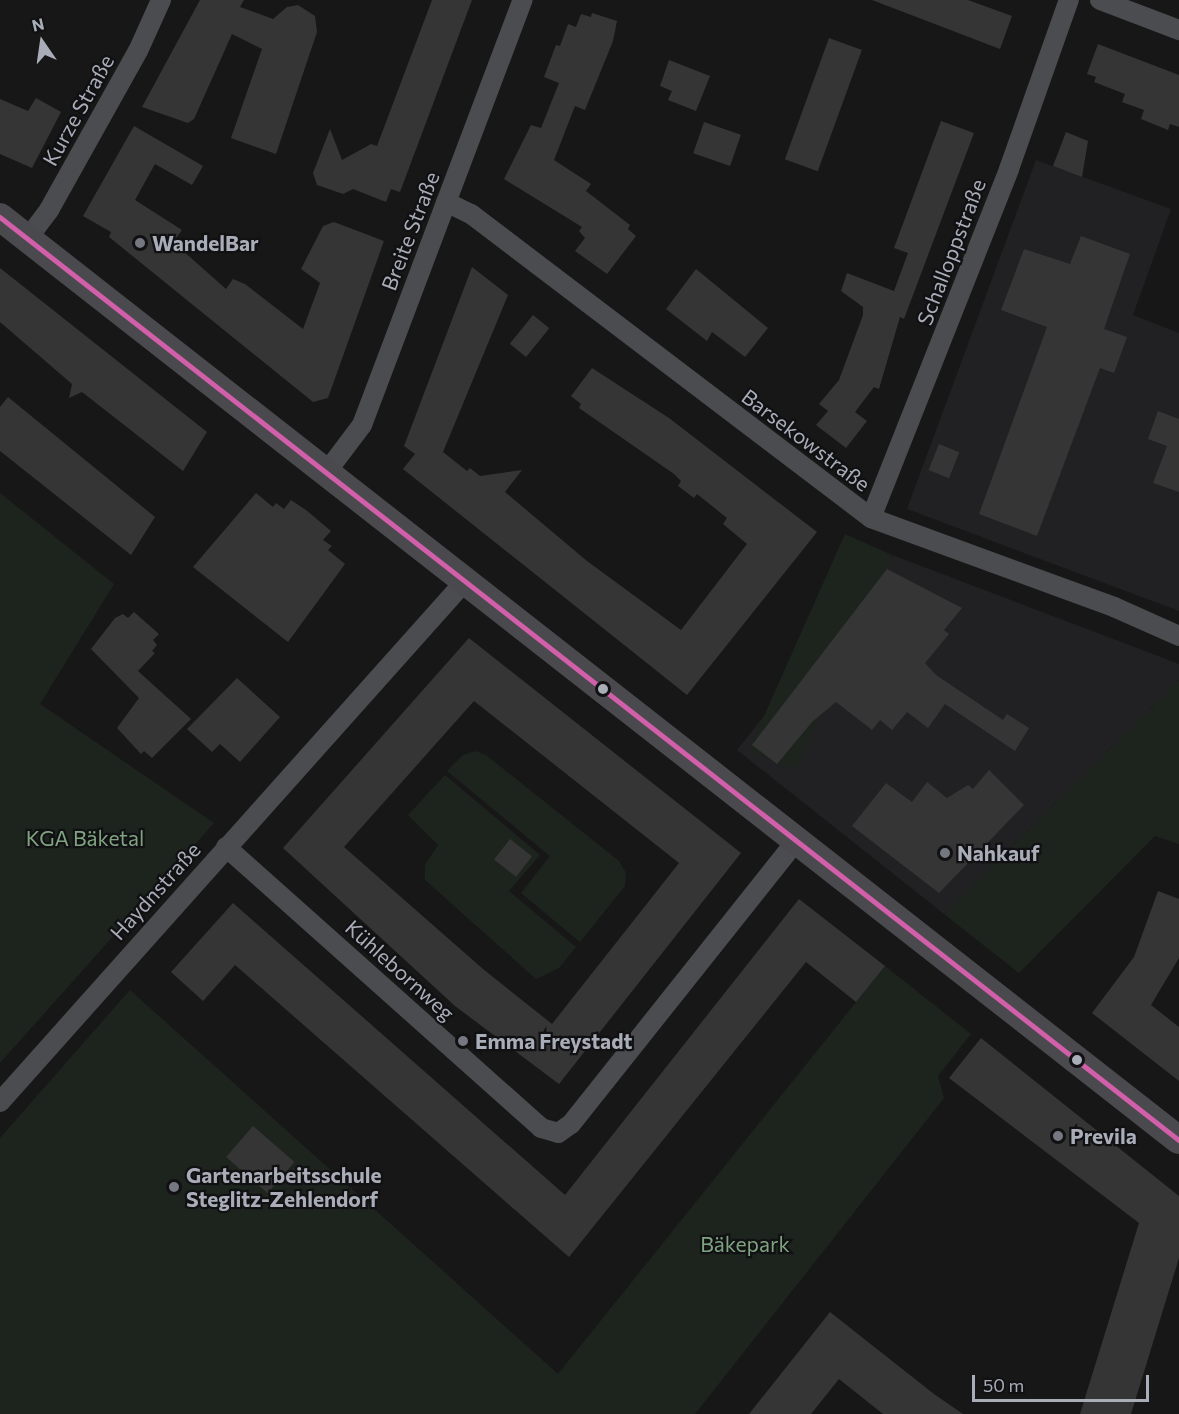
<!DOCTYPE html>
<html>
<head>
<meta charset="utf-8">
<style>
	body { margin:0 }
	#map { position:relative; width:1179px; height:1414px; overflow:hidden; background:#171717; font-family:Commissioner,sans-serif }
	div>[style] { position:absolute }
	.built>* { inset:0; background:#212123 }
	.green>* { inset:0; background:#1d241e; transform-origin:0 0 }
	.building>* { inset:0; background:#353536; transform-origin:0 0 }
	.street>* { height:20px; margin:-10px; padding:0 10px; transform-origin:10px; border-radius:10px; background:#4b4c50 }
	.secondary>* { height:28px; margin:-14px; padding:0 14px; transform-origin:14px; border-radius:14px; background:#4a4a4e }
	.bus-1>* { height:4.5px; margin:-2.25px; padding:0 2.25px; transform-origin:2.25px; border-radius:2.25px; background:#d25fa9 }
	.dots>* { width:16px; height:16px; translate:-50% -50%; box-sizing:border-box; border:3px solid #111113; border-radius:50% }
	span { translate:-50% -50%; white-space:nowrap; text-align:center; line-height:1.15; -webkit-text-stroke:4.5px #111113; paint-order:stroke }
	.street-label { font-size:21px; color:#a8adb8 }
	.poi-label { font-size:21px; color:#a8adb8; font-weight:700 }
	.left { translate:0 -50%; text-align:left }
	.park-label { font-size:21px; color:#7fa381 }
	.north { position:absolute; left:12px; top:12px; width:60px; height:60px; -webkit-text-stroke:4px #111113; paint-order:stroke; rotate:347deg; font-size:16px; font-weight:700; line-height:24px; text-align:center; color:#a8adb8 }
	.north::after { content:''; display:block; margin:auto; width:21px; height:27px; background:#a8adb8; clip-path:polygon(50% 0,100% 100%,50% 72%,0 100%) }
	.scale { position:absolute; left:972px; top:1375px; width:177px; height:27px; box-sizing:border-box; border:3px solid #a8adb8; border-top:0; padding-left:8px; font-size:18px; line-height:21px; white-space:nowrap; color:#a8adb8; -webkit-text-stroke:4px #111113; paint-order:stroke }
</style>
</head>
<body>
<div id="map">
	<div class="built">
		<i style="clip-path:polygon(1036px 160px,1171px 209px,1133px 315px,1179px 333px,1179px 611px,907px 509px)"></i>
		<i style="clip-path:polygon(892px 555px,1179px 664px,1179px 680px,944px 914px,737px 750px)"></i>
	</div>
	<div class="green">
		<i style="clip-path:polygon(0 493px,114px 584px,40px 704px,214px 823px,0 1063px)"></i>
		<i style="left:845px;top:534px;width:51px;height:236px;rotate:24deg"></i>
		<i style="clip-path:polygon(1179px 680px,1179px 844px,1155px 836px,1019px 973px,944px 914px)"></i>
		<i style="clip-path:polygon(475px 751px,486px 755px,619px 861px,626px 873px,625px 886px,580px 942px,521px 893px,550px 856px,447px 771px,463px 755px)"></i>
		<i style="clip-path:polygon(445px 775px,540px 855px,509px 891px,576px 947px,559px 968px,536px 979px,425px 880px,425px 865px,438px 845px,408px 815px)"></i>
		<i style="clip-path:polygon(885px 966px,971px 1034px,938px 1076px,944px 1098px,695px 1414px,0 1414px,0 1138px,130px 990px,558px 1374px)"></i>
	</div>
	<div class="building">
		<i style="clip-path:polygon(200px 0,244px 0,240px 7px,273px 19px,287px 7px,298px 5px,315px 16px,317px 32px,276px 154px,231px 138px,262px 49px,232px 34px,194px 119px,188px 123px,142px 107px)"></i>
		<i style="clip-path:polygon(432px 0,472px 0,400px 192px,391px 189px,386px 202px,353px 189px,343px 194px,317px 185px,313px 173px,330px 129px,342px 160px,371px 144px,377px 146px)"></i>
		<i style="clip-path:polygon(872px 0,968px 0,1012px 16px,1000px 49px)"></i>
		<i style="clip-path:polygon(592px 13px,617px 21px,613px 41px,585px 110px,575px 106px,554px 160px,591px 184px,586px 191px,630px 225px,628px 229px,636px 236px,607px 274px,575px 251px,585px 238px,579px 231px,582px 227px,504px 179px,531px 125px,541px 128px,559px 83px,544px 77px,556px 45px,560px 46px,568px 24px,576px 27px,581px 14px,591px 17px)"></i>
		<i style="left:829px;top:38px;width:35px;height:129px;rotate:20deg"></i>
		<i style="clip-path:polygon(1098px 44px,1179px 75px,1179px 127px,1170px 124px,1168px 130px,1141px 119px,1144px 110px,1122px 102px,1125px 94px,1094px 82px,1096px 77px,1087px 74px)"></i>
		<i style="clip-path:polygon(669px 60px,710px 76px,696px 111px,668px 100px,672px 91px,660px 86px)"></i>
		<i style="clip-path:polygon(36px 98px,61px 112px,32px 168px,0 154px,0 99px,28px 111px)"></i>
		<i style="clip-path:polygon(941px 121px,974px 133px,904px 319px,900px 317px,879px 389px,874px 387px,855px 412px,867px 421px,846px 448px,816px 425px,828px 411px,819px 404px,839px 380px,863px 315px,863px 307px,841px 291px,847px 273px,894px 291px,908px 253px,894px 248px)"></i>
		<i style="left:704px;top:122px;width:39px;height:33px;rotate:19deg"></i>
		<i style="clip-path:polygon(134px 126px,203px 166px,192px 185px,155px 164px,135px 200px,182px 230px,173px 242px,226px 289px,233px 279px,245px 284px,303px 329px,320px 283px,301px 269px,323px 226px,334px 222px,384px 241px,328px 398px,313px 402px,109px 237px,111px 232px,83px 216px)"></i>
		<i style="clip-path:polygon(1066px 132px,1088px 141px,1082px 177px,1053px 166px)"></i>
		<i style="clip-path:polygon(1081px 236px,1130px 254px,1104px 329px,1127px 337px,1114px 373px,1100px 368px,1037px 536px,979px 514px,1047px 327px,1001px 310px,1024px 249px,1070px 264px)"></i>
		<i style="clip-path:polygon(472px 267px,508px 295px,443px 452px,467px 471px,470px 468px,480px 476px,522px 470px,505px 492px,587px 561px,681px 630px,747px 544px,723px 524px,727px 518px,697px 494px,694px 498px,678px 486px,681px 481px,674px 474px,579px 408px,581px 404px,571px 396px,592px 368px,669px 418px,817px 532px,687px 695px,403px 469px,415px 454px,404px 446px)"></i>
		<i style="clip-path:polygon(0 268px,207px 432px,183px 471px,82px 392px,69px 398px,72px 384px,0 322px)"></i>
		<i style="clip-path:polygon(696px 269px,768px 328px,745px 357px,712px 332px,707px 341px,666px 309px)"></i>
		<i style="left:533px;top:315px;width:21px;height:37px;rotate:39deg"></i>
		<i style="clip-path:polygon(8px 397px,155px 517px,131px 555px,0 451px,0 407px)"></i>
		<i style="clip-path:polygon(1158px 411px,1179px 419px,1179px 492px,1153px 483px,1167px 446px,1148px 439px)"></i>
		<i style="left:939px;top:444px;width:22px;height:28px;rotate:22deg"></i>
		<i style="clip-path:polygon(256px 493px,273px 507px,276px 503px,284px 509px,291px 500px,306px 510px,331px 531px,323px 540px,332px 546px,328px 550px,345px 564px,288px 642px,193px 567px)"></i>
		<i style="clip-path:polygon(887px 569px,962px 608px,944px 630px,949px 634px,925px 663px,936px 675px,1003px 720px,1007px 714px,1029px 728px,1015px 751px,945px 704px,928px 728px,907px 712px,892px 730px,880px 720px,872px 730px,836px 702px,812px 722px,777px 764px,752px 745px)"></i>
		<i style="clip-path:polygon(134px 612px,159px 634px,153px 640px,157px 645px,152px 651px,155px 653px,138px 671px,191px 719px,152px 758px,144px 751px,141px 754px,117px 728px,139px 698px,91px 649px,115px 618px,123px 614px,128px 618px)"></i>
		<i style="clip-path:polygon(evenodd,469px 638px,741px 853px,559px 1084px,455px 1006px,283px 848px,469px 638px,474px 701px,679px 863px,552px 1024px,483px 969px,344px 847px,474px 701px)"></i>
		<i style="clip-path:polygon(237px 678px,280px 717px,240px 762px,220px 744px,212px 752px,187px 729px)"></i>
		<i style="clip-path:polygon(989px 770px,1024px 805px,939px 893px,852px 826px,886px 783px,912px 802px,927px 782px,947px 798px,968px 785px,973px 789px)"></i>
		<i style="left:510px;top:839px;width:28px;height:26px;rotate:38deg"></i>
		<i style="clip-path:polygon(1158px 891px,1179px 899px,1179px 958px,1151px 1005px,1179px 1027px,1179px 1081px,1092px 1013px,1134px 957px)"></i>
		<i style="clip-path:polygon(799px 899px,885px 966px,856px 1002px,806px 962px,569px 1257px,235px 965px,203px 1001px,171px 972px,233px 903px,565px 1195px)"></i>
		<i style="clip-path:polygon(981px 1038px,1179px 1196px,1179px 1258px,1131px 1414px,1080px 1414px,1139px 1223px,949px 1078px)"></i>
		<i style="left:253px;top:1126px;width:55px;height:41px;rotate:41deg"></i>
		<i style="clip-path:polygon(830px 1312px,934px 1394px,963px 1414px,883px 1414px,839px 1379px,811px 1414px,749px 1414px)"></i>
	</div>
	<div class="street">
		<i style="left:1100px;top:0;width:85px;rotate:20.8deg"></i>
		<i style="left:446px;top:202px;width:28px;rotate:26deg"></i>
		<i style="left:471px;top:214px;width:502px;rotate:37.23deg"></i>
		<i style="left:871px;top:518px;width:259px;rotate:20.1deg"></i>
		<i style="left:1114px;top:607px;width:71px;rotate:24deg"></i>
		<i style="left:28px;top:238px;width:35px;rotate:-53deg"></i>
		<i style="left:49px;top:210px;width:182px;rotate:-60.8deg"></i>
		<i style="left:138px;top:51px;width:56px;rotate:-65.7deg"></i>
		<i style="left:328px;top:470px;width:56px;rotate:-52.9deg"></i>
		<i style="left:362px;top:425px;width:454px;rotate:-69.3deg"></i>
		<i style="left:871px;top:518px;width:375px;rotate:-68.4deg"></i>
		<i style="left:1009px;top:169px;width:179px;rotate:-70.5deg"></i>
		<i style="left:226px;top:847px;width:422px;rotate:41.7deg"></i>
		<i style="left:541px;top:1128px;width:18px;rotate:16deg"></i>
		<i style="left:558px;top:1133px;width:16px;rotate:-35deg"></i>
		<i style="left:571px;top:1124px;width:363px;rotate:-51.5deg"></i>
		<i style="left:0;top:1102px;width:701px;rotate:-48.24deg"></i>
	</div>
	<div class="secondary">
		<i style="left:0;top:217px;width:1497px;rotate:38.06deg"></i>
	</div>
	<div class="bus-1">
		<i style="left:0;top:217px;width:1497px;rotate:38.06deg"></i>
	</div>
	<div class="dots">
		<i style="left:140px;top:243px;background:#757880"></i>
		<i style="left:603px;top:689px;background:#a8adb8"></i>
		<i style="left:945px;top:853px;background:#757880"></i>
		<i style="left:463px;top:1041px;background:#757880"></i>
		<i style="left:1077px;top:1060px;background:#a8adb8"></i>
		<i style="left:1058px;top:1136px;background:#757880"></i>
		<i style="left:174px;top:1187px;background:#757880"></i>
	</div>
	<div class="street-label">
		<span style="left:78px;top:110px;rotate:-61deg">Kurze Straße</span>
		<span style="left:410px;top:231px;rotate:-69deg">Breite Straße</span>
		<span style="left:951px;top:252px;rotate:-69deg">Schalloppstraße</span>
		<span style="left:806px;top:440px;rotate:37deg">Barsekowstraße</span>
		<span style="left:155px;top:891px;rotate:-48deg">Haydnstraße</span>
		<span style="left:400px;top:970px;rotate:42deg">Kühlebornweg</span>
	</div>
	<div class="poi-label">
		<span class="left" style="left:152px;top:243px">WandelBar</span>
		<span class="left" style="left:957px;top:853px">Nahkauf</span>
		<span class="left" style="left:475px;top:1041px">Emma Freystadt</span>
		<span class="left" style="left:1070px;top:1136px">Previla</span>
		<span class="left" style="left:186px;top:1187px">Gartenarbeitsschule<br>Steglitz-Zehlendorf</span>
	</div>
	<div class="park-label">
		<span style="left:85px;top:838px">KGA Bäketal</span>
		<span style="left:745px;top:1244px">Bäkepark</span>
	</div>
	<div class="north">N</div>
	<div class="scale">50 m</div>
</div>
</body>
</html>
